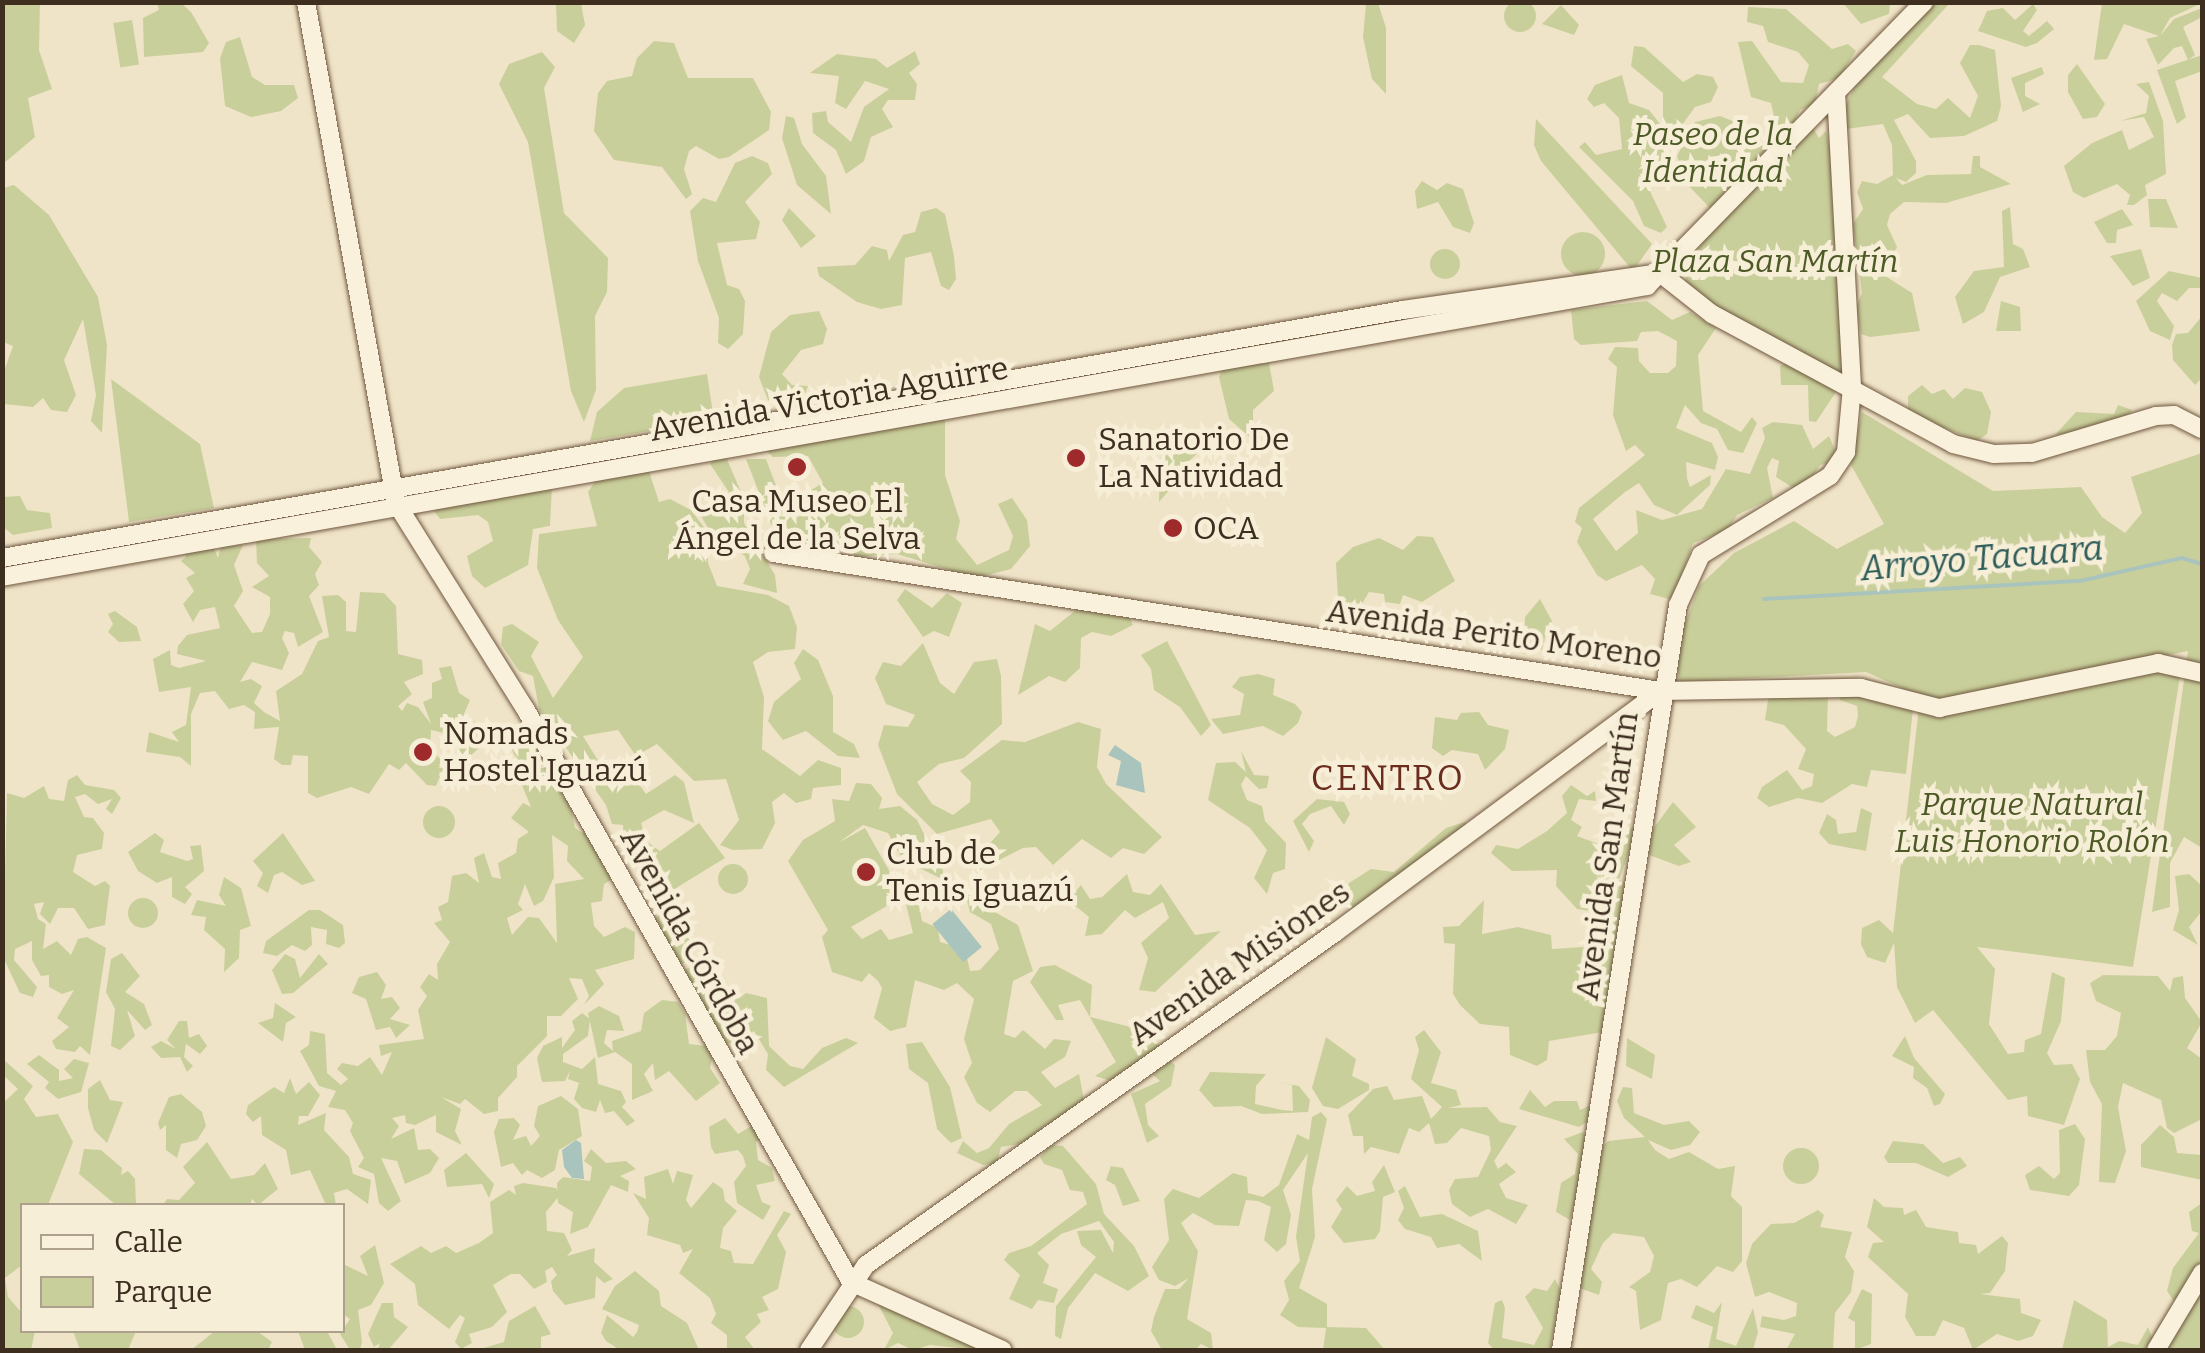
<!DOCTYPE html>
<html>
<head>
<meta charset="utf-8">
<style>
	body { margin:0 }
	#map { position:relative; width:2205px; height:1353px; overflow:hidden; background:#f0e4c8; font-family:Bitter,serif }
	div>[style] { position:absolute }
	.green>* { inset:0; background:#c9cf9b; transform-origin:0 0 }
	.round { border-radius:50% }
	.water>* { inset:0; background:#a9c4bc; transform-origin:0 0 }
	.stream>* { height:4px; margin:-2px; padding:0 2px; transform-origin:2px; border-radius:2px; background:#a9c4bc }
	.roads { filter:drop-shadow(0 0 2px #6f573f) drop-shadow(0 0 2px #6f573f) }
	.secondary>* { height:18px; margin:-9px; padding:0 9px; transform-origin:9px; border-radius:9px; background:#faf1dc }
	.dots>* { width:28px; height:28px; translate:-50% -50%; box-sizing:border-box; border:5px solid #f7eed8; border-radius:50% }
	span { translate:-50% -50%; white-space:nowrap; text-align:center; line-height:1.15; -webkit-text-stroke:9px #f7eed8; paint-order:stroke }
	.park-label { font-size:32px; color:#4d5a26; font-style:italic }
	.street-label { font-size:32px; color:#3d2e20 }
	.poi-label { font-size:32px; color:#3d2e20 }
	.left { translate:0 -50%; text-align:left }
	.water-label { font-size:35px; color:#2f5d5a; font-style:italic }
	.neighbourhood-label { font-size:35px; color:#6b2e1e; letter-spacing:2.5px }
	.frame { position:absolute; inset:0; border:5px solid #3d2e20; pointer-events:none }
	.legend { position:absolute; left:20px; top:1203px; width:325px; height:130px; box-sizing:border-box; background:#f7eed8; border:2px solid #ada18e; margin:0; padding:12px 18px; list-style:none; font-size:30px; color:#3d2e20 }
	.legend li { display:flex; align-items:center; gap:20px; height:50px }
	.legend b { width:50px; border:2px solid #ada18e }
</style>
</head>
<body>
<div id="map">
	<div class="green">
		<i class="round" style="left:1504px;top:0;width:32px;height:32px"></i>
		<i style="clip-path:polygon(3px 2px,40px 3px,39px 50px,52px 89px,28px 98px,35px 137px,3px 164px)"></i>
		<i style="clip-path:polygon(157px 3px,181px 3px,191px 12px,209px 43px,203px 52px,144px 57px,143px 18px,159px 10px)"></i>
		<i style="clip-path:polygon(556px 3px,581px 3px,585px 25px,574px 43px,557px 31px)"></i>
		<i style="clip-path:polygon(1378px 3px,1386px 28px,1386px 94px,1372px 79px,1363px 37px,1366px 4px)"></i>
		<i style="clip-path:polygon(1843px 3px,1890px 3px,1889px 14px,1861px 24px)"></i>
		<i style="clip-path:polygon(1934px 3px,1948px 5px,1882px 77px,1917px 104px,1936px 109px,1948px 98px,1970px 118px,1978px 96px,1960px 63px,1970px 45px,1979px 45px,1995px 50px,2001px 106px,1997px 121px,1964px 136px,1930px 138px,1908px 114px,1894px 120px,1916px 161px,1916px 173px,1906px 182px,1896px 178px,1902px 185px,1927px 175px,1971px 174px,1973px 156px,1980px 156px,1980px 167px,2011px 184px,1946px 203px,1904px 202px,1890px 214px,1887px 225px,1897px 247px,1882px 274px,1912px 293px,1920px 331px,1870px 337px,1861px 334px,1856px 308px,1862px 293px,1853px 224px,1863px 209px,1857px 192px,1862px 181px,1877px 184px,1893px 175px,1892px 145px,1883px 124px,1846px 129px,1838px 122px,1863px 69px)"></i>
		<i style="clip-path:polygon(2102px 3px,2202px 3px,2170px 18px,2160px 36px,2174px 19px,2202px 8px,2202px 17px,2183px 27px,2195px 55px,2188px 60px,2182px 46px,2174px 48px,2158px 65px,2146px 39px,2159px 36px,2124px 24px,2107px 59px,2094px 60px)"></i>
		<i style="clip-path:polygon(2033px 4px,2037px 10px,2023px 31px,2029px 36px,2047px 21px,2054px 29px,2037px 43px,2026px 47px,1978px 31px,1987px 11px,2003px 8px,2015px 20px)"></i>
		<i style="clip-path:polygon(1561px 5px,1579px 25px,1574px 35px,1542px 24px)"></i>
		<i style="clip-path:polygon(1748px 7px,1786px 9px,1832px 49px,1848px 44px,1856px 51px,1839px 78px,1819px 84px,1815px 104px,1800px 110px,1791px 129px,1776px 125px,1771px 103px,1751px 97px,1738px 42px,1752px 41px,1781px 82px,1803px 83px,1809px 65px,1798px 52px,1768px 42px,1763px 26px,1747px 22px)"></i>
		<i style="left:132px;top:20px;width:45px;height:19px;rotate:81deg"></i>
		<i style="clip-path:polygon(240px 37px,252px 77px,265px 85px,294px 85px,298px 98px,281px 111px,251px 117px,225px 106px,220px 58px,226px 42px)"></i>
		<i style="clip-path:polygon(654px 41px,674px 43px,688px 78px,753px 78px,771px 112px,769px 130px,729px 157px,719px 159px,696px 146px,689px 151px,684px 169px,692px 194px,686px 199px,662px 167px,614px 160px,594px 131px,598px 93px,607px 81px,632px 76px,637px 58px)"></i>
		<i style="clip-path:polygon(1634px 46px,1644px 47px,1683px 82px,1697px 74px,1713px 77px,1718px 87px,1711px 102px,1695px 107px,1679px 129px,1663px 125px,1663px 93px,1631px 66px)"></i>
		<i style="clip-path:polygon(915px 51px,920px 64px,909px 73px,917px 84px,915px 100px,888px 100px,882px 109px,893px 127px,871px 137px,864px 161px,846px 174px,836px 150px,813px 133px,812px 113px,826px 111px,828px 122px,851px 142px,864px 107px,889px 89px,865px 81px,846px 109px,835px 103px,839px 76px,810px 73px,837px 54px,876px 59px,887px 68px)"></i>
		<i style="clip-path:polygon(542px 52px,555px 67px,544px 88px,564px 213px,608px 258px,607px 292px,595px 316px,596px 390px,584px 422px,571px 391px,528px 142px,499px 84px,509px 64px)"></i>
		<i style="clip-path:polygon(2202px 55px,2202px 71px,2175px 81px,2186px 117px,2177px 124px,2157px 70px)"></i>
		<i style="clip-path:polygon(2077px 64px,2105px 104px,2097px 117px,2083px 119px,2068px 92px,2068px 75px)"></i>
		<i style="clip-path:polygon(2042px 67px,2044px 74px,2025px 83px,2025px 96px,2040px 104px,2023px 112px,2011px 78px)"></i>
		<i style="clip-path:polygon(1622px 75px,1629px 103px,1649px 110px,1672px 139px,1648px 187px,1667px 227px,1661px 233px,1644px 226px,1633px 201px,1579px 147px,1585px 142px,1596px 155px,1622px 149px,1619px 118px,1604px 103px,1594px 107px,1587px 99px,1595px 85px)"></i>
		<i style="clip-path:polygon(2149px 82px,2163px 121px,2166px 174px,2145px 185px,2147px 195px,2134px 205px,2127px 205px,2130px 195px,2117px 184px,2084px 198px,2073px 192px,2064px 166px,2092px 143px,2122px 130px,2129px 150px,2154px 137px,2144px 117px,2120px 121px,2146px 113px,2149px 96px,2136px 84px)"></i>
		<i style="clip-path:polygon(786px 116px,794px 118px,802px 144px,826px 176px,831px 214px,797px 185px,782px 138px)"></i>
		<i style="clip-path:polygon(1720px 116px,1745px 126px,1767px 149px,1710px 208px,1686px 183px,1677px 156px,1695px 122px)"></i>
		<i style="clip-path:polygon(1536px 119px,1652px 244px,1633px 271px,1541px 161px,1534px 145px)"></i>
		<i style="clip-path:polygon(1813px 128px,1819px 138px,1826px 131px,1834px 165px,1847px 377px,1716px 306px,1685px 281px,1691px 258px,1718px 223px)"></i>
		<i style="clip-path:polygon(752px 156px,768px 163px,772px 174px,745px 202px,760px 222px,756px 239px,717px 243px,727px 285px,739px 289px,745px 301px,743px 334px,728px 349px,718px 343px,719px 318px,698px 261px,690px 211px,703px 198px,716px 202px,735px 163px)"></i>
		<i style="clip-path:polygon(1422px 181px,1437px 190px,1447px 183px,1463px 189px,1474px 223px,1470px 233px,1453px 227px,1438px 202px,1417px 209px,1415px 191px)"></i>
		<i style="clip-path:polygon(14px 185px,49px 215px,98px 297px,107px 345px,102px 433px,91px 421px,96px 395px,83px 319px,64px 360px,76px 395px,67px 412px,51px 410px,43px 398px,33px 407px,3px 404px,3px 374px,13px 346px,3px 342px,3px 188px)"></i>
		<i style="clip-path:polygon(2148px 199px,2166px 199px,2178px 228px,2150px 227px)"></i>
		<i style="clip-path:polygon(2010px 207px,2013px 244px,2023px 249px,2030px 267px,2000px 277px,1984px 312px,1963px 324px,1955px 297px,1974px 271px,2004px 267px,2002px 211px)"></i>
		<i style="clip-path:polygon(789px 208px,816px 236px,801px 248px,782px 220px)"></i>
		<i style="clip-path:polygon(936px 208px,945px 214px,954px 256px,956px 279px,949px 290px,941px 286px,931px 252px,905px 258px,902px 305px,881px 309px,857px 302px,819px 276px,817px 267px,855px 265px,872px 246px,887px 250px,889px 261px,903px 235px,915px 232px,921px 212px)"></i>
		<i style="clip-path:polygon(2122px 209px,2133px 225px,2117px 230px,2116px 243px,2107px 243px,2094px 222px)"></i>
		<i class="round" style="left:1561px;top:232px;width:44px;height:44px"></i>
		<i style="clip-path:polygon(2141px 249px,2150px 278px,2133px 286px,2110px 256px)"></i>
		<i class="round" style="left:1430px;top:249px;width:30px;height:30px"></i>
		<i style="clip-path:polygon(2169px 271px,2202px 278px,2202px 288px,2189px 288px,2177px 301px,2162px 293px,2157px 301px,2174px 326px,2170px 340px,2150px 331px,2136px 301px)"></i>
		<i style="clip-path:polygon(1647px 301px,1672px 320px,1690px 312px,1716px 328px,1698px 355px,1703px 411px,1741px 432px,1752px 417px,1757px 423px,1743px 453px,1728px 450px,1717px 429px,1701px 423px,1685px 405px,1676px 428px,1712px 443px,1718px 457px,1715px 470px,1686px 462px,1687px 478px,1690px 487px,1711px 475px,1710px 485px,1677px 515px,1654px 505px,1639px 483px,1625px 492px,1593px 519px,1616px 551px,1638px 533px,1636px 510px,1662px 520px,1702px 509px,1726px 469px,1750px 474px,1765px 438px,1762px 428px,1773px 422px,1802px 425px,1813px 449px,1829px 436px,1836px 452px,1834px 462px,1820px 465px,1809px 482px,1795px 489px,1776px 477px,1779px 461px,1772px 458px,1767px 468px,1773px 498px,1737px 515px,1728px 530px,1693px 543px,1673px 600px,1650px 594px,1655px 579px,1642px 565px,1606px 581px,1597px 575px,1577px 542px,1582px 528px,1575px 522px,1579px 508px,1645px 455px,1635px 445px,1626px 451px,1613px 415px,1617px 367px,1608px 359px,1615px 347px,1638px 348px,1639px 361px,1650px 373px,1668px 373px,1676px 366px,1677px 341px,1658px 331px,1641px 332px,1637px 341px,1581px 345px,1574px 339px,1571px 310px)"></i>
		<i style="clip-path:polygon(2001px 301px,2020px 307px,2021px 331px,1996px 331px)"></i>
		<i style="clip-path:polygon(819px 311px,827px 329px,823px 344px,801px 350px,782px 374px,792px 385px,808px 386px,804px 396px,797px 408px,768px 400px,759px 377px,771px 332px,790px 315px)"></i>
		<i style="clip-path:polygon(2202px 316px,2202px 378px,2195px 385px,2173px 360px,2172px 345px,2176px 334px,2188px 333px)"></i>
		<i style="clip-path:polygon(1261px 359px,1269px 363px,1274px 391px,1253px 410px,1253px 440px,1229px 419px,1219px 377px,1222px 370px)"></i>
		<i style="clip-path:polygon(1789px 362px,1836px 392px,1816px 422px,1809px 421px,1808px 385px,1781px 385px,1780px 366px)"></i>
		<i style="clip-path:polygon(707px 374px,714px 420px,590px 441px,597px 412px,624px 388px)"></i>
		<i style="clip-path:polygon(111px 379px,200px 444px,214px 508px,129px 522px)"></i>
		<i style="clip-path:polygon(1922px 385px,1932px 394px,1944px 389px,1953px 399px,1965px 388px,1982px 392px,1991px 412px,1987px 434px,1977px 441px,1908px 413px,1908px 396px)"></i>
		<i style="clip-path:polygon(878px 403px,945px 419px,945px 475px,960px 521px,956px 539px,977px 565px,1009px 550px,1013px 536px,998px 504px,1012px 498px,1027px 520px,1030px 546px,1011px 569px,976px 578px,897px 554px,857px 557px,844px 545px,811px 552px,775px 534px,746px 459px,766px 459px,778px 491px,794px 500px,823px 483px,808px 456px,773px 457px,752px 437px,777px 429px,795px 436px)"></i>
		<i style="clip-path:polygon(2118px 405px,2132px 410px,2123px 423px,2055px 435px,2076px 412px,2114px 414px)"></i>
		<i style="clip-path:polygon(1862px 412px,1993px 491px,2081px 487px,2102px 517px,2125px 533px,2142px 513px,2131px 477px,2202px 453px,2202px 848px,2184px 837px,2170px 863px,2170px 907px,2152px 912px,2188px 651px,1935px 703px,1866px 672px,1680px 682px,1674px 654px,1699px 586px,1734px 553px,1794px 521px,1837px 549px,1884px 524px,1851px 465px)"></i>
		<i style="clip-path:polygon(1197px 441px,1200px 451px,1167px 481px,1171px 488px,1159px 502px,1160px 458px)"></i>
		<i style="clip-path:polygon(723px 450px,744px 499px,744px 523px,775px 575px,777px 593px,743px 584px,750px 569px,745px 556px,728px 546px,715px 556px,713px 537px,697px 509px,718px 506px,729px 492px,710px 464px)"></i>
		<i style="clip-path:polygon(646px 462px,659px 502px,670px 499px,691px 510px,707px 531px,708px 563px,717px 586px,768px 595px,789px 606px,797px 627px,795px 649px,768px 652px,753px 662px,764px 697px,762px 749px,800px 776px,818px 760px,841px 768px,841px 785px,813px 788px,811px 799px,796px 803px,784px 793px,772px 802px,775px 823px,762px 849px,733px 850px,720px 845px,739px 820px,726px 779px,694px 781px,657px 744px,636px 756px,618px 730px,583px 736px,599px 762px,624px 764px,646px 794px,675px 775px,684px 782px,694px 823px,664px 810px,641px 823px,646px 841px,660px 851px,699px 823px,725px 858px,663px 896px,625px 853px,623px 825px,612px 824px,606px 805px,539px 709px,533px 676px,519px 671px,501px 644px,503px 627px,512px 624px,539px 642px,531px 656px,553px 698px,583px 657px,558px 620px,537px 568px,539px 534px,597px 526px,588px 492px,600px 474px)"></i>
		<i style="clip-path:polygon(552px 486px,550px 526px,533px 529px,528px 565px,485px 588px,472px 576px,467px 556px,493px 541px,488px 522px,478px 515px,440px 519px,434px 511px,445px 500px)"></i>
		<i style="clip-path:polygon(20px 496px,27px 510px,50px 513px,52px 528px,13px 535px,3px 527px,3px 497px)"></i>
		<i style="clip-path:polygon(206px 530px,218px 558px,221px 546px,243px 545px,234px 565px,243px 591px,234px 606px,252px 633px,262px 632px,270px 614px,270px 597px,252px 587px,269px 576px,257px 563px,256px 539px,311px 538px,309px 547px,322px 562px,315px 574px,319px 585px,309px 596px,323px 632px,298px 647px,294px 633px,285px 631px,282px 638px,289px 653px,282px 670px,252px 662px,240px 682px,251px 679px,262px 686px,254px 703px,264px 712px,280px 721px,276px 691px,302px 674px,318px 641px,329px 637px,322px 596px,338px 595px,346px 602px,346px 631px,356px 632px,360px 592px,384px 593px,396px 606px,398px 654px,422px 660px,423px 674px,404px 682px,412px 694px,398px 706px,402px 711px,407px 703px,418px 707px,431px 724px,423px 702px,432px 698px,432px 683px,442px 679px,439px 668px,451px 666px,459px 693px,470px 700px,458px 728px,467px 737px,475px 732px,474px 718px,480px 747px,468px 758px,460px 756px,459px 742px,450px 747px,444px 733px,431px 730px,430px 748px,445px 764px,436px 786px,427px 785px,406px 763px,399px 770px,389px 764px,369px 794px,351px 787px,317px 798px,308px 793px,308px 756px,293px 755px,291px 765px,282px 765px,274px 759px,279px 727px,254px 729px,255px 712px,244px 705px,229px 709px,215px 691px,200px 693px,191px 714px,191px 766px,180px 757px,146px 752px,149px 732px,179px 742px,172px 732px,186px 725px,191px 687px,159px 692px,153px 659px,170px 650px,171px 665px,179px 668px,206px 661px,177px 654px,178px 646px,187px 635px,220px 628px,215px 607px,200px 610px,193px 622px,183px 604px,194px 591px,186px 578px,195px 573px,181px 561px,186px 557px,177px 535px)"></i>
		<i style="clip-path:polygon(1417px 536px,1433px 537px,1455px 581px,1422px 602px,1403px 595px,1400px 604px,1385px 602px,1384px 594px,1369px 592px,1355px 616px,1339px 619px,1336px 563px,1353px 547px,1379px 538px,1403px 550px)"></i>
		<i style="clip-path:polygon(905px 589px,932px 608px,947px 593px,962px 603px,949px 637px,934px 631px,923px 637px,897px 600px)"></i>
		<i style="clip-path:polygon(1097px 592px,1121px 599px,1133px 625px,1111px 636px,1092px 632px,1081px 638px,1080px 668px,1065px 682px,1049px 676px,1018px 695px,1035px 624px,1050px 631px,1076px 610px,1077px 593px)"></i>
		<i style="clip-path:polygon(1540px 599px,1559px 634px,1546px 631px,1543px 649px,1524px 654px,1525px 617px)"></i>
		<i style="clip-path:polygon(115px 611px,137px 627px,141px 641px,119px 642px,108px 632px,113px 624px,108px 614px)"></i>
		<i style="clip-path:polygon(1167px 641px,1211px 725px,1201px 736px,1180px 707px,1154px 690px,1151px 669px,1141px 655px)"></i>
		<i style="clip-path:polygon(923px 643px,940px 683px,954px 694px,974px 662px,997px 659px,1001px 676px,1002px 724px,964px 758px,939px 764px,917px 782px,932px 804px,953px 815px,970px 802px,971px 782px,960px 771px,1002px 740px,1025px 742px,1078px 722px,1101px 729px,1097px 767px,1106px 784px,1162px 837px,1144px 854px,1123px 848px,1111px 858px,1082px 839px,1053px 865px,1036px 847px,1023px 848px,978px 871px,974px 861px,1000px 832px,991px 819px,937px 834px,897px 794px,878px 745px,884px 725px,908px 727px,915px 715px,886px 704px,875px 678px,883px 662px,901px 666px)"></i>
		<i style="clip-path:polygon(803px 649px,818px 660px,833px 696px,833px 732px,854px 744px,860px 758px,838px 756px,806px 731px,783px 740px,768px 721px,774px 702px,801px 679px,794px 663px)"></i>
		<i style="clip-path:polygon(2182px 664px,2133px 967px,1977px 947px,1995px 969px,1989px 1024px,2008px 1054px,2024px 1052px,2025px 1040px,2041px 1034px,2052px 972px,2065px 978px,2061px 1021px,2047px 1053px,2054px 1065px,2072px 1064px,2080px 1079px,2064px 1125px,2028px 1116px,2027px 1096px,2008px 1100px,1933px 1010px,1915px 1023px,1897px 987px,1894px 943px,1885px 963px,1867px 957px,1861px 944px,1862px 928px,1879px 920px,1893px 933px,1919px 707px)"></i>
		<i style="clip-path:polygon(1258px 674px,1275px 679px,1273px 695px,1295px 704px,1302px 712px,1298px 723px,1283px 736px,1263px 726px,1223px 734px,1211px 719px,1240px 715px,1244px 694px,1232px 687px,1240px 677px)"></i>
		<i style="clip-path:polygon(1770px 687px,1828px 692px,1827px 731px,1835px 737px,1855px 727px,1858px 716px,1857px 706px,1840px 700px,1837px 688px,1913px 709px,1906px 774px,1871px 770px,1867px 787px,1852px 784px,1822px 803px,1798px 798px,1769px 807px,1757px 798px,1762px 787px,1787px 770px,1802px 790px,1812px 786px,1814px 774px,1798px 769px,1806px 749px,1784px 725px,1765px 720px)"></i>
		<i style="clip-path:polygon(1479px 712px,1488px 725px,1509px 730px,1505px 749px,1485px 770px,1478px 754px,1452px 750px,1443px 756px,1432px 748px,1435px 717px,1457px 720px,1461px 713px)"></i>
		<i class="round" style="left:512px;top:732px;width:30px;height:30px"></i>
		<i style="clip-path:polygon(1241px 751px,1254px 775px,1269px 776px,1267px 788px,1259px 789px,1246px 776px,1241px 785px,1247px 800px,1262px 806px,1265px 821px,1286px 843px,1285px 869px,1273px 873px,1267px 894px,1254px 878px,1267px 850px,1250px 828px,1208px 800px,1216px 763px,1235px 762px,1246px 772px)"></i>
		<i style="clip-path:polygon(evenodd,551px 763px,550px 773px,555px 769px,565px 782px,562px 797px,569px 799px,575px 828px,582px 833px,590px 825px,601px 839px,596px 854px,609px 852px,621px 874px,604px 884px,602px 901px,591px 903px,594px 926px,604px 937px,625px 927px,635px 932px,634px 959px,595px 970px,604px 984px,584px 1005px,589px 996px,582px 979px,569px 978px,578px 999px,561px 1016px,547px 1016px,547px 1036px,517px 1066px,517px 1077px,498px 1098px,498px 1111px,484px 1114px,465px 1099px,460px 1104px,441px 1097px,461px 1109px,455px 1131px,462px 1145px,436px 1132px,436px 1115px,415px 1125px,406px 1123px,405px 1115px,392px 1118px,399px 1126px,391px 1139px,414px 1128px,418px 1150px,430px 1149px,439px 1158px,430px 1173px,405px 1184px,397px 1161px,381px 1158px,401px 1201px,388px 1211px,379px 1203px,374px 1174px,358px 1167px,364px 1158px,350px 1131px,353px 1123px,345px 1110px,328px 1107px,336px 1091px,319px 1086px,300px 1051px,309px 1045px,310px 1031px,325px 1034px,327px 1073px,341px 1085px,348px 1079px,337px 1069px,342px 1063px,358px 1066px,370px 1057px,382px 1075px,392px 1052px,381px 1056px,379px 1045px,424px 1039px,418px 1010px,427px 996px,420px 987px,429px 974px,438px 980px,437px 964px,450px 942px,434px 923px,442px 920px,438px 907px,448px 902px,452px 876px,466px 873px,479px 883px,474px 858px,484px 853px,492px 877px,501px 879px,498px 863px,516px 853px,518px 839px,529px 832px,511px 818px,523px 803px,531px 807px,519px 778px,551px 763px,552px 835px,568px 846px,567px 861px,584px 879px,555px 884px,557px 943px,539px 918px,528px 917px,512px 935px,507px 918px,523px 910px,518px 904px,525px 884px,534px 906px,543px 901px,554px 877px,552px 835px)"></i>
		<i style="clip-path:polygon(77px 775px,85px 785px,114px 790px,121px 798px,112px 814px,106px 809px,112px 799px,98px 804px,85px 794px,75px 797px,84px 817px,93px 818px,104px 833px,102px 849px,77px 855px,73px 872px,95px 886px,105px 881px,110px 886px,105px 925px,88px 929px,74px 908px,58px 908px,50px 924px,40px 914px,44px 902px,34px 904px,38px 919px,46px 924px,43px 949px,57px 941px,71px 955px,78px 939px,87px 937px,106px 948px,90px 1055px,80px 1046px,75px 1052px,56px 1049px,52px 1041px,69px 1027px,57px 1018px,74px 990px,62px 994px,49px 987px,49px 975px,41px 976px,32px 960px,32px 941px,15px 949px,14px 960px,37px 987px,33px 997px,20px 993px,3px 957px,7px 793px,24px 798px,44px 786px,49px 799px,64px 801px,68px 780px)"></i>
		<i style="clip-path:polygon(evenodd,856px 783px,871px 784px,882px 798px,879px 809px,900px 806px,917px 820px,928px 842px,940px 849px,944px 880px,903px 860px,888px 833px,863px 825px,838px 843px,865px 828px,903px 895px,917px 895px,922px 921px,938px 928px,940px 942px,965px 949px,970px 971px,980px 970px,999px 949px,991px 924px,970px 912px,966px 896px,983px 891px,993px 911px,1018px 925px,1033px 971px,1013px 981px,1004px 1034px,1015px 1038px,1023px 1030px,1045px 1049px,1054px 1039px,1071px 1041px,1065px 1057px,1041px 1072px,1055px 1088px,1079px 1074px,1084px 1100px,1026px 1143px,1001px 1147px,997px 1163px,983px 1165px,957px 1153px,963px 1141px,977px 1153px,989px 1148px,1009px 1124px,1042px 1105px,1027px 1091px,1015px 1091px,990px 1112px,977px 1103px,964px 1077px,972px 1063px,964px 1039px,974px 999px,957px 983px,944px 990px,915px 980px,906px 1027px,890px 1031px,874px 1018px,882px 988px,878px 981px,869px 973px,862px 982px,832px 972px,822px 937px,828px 930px,788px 861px,803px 840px,835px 821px,832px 799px,849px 801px,856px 783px,904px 896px,913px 933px,889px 940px,881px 929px,862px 939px,851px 927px,904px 896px)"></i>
		<i style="clip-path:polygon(1571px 785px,1587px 796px,1595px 791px,1596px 801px,1579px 799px,1571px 820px,1582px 827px,1577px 836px,1617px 851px,1623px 832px,1639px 824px,1619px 880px,1629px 884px,1603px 1032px,1549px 1041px,1547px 1060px,1537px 1066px,1510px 1055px,1509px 1027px,1480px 1024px,1460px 1005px,1453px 994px,1455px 944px,1444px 943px,1443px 927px,1459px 926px,1484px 900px,1482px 934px,1518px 927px,1551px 935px,1552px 949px,1583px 947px,1590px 911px,1577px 909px,1556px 886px,1557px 870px,1512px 871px,1491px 853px,1496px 845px,1518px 849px,1547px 831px,1567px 813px,1562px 796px)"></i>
		<i style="clip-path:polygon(1317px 799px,1344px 802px,1350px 814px,1344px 825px,1331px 806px,1310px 814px,1302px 824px,1314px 841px,1309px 852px,1293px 821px)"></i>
		<i style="clip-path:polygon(1673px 802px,1696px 827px,1674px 845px,1691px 862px,1679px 866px,1649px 855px,1650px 833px)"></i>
		<i class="round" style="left:423px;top:806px;width:32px;height:32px"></i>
		<i style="clip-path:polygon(1861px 808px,1872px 813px,1866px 851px,1829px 844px,1819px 833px,1827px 814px,1836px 820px,1838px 834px,1856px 832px)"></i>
		<i style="clip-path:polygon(1465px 822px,1465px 832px,1451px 834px,1359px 908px,1348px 907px,1342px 896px,1349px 883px,1371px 869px,1394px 872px,1446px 828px)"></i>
		<i style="clip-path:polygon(155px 833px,164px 840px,160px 852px,187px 861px,193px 859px,190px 846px,201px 845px,204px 871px,185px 887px,192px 894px,185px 904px,172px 897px,172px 877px,157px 883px,138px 871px,128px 852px)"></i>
		<i style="clip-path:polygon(283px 833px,315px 881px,302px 885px,282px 872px,274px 875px,268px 893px,257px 886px,263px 873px,253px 861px)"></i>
		<i class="round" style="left:718px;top:864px;width:30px;height:30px"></i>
		<i style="clip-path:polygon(1127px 874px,1133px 892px,1150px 895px,1161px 884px,1195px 935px,1221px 931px,1155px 992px,1139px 990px,1148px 958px,1141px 943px,1169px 918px,1163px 902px,1135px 918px,1125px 910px,1102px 934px,1085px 936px,1089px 917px,1068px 900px,1081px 885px,1090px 899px,1102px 897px)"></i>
		<i style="clip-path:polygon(2189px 874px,2202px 886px,2202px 911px,2189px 927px,2198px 945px,2173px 930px,2179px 910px,2175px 876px)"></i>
		<i style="clip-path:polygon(224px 877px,241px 888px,251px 926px,240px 930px,239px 958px,224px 972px,225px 949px,204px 930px,206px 917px,191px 915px,197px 900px,226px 906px,219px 895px)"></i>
		<i class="round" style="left:128px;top:898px;width:30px;height:30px"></i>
		<i style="clip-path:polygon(309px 910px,320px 910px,343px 925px,345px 943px,339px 948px,326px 944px,327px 930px,311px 927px,312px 945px,305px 951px,292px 945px,277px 956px,263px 953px,266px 941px)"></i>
		<i style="clip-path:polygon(664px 911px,675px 913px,690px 941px,687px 961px,674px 968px,654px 919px)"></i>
		<i style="clip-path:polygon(122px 953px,140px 976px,125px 992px,144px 1004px,152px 1025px,145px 1030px,127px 1010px,135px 1036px,120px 1050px,111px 1046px,115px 1009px,106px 992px,111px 959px)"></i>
		<i style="clip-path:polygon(285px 954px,295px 959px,300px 978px,319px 954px,328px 964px,293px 993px,282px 994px,272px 970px)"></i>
		<i style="clip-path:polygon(1055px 965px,1092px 985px,1090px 1017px,1127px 1026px,1159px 1045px,1145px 1067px,1111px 1081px,1095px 1076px,1116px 1062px,1080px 1000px,1058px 1005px,1064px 1020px,1056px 1020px,1030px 982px,1040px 967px)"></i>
		<i style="clip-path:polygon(693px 966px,707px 998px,733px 988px,738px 999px,746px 993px,767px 998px,769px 1046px,790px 1066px,803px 1069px,822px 1048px,846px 1038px,858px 1043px,784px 1087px,766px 1070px,768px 1054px,754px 1031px,737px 1043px,712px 1044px,683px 970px)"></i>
		<i style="clip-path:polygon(377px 972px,386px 985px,381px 999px,392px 997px,400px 1008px,390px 1019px,410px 1025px,396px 1038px,390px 1027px,376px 1030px,366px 999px,352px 993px,359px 977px)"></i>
		<i style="clip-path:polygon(2103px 975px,2158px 976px,2170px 991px,2173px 978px,2183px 976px,2185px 998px,2202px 1022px,2187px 1048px,2202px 1059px,2202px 1119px,2174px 1133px,2167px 1128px,2161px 1100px,2123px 1083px,2118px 1107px,2126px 1151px,2115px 1183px,2099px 1182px,2102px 1104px,2090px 1082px,2086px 1050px,2105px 1050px,2117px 1036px,2121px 1013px,2096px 1001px,2090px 983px)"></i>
		<i style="clip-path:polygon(662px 1000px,678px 1002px,685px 1014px,689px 1044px,707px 1046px,713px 1055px,710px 1068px,720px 1083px,696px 1101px,669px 1071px,655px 1080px,653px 1063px,644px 1074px,653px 1091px,632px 1100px,632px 1064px,615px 1052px,598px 1058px,588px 1013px,599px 1006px,619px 1016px,624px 1031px,607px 1030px,604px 1043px,613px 1051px,612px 1041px,641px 1031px,644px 1013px)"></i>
		<i style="clip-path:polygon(275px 1003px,296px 1017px,286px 1023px,283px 1042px,258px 1023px,273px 1018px)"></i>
		<i style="clip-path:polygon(582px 1013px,590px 1019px,588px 1036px,563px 1054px,563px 1062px,582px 1069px,595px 1057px,598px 1084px,621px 1091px,626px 1102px,622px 1107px,635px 1121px,627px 1126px,614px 1111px,605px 1113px,600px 1100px,596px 1112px,582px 1108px,574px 1099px,579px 1083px,568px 1079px,570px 1071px,565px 1081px,542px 1082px,537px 1058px,543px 1046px,562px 1037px,562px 1048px,575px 1030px,572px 1021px)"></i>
		<i style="clip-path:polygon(179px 1021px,187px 1021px,189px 1038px,199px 1034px,207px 1046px,200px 1054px,186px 1044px,184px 1057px,193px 1066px,187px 1072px,180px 1057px,161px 1058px,151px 1047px,161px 1041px,176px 1049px,167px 1040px)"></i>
		<i style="clip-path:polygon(1424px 1030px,1441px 1052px,1431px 1083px,1456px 1090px,1461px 1105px,1448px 1108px,1487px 1107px,1500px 1122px,1517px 1126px,1494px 1161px,1498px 1169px,1506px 1163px,1516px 1172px,1499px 1184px,1506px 1198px,1528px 1205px,1516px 1224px,1488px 1209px,1470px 1217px,1452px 1204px,1449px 1190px,1455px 1179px,1478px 1177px,1491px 1150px,1489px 1136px,1461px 1128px,1447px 1143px,1435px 1144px,1429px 1123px,1419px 1132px,1409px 1128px,1399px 1154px,1371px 1147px,1364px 1154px,1363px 1136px,1353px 1136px,1348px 1115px,1373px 1089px,1387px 1086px,1394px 1100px,1422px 1096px,1431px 1119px,1442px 1107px,1411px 1079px,1419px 1050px,1415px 1037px)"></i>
		<i style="clip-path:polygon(1905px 1036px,1914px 1058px,1945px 1094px,1940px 1104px,1934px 1106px,1927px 1088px,1913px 1078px,1914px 1067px,1892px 1056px)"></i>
		<i style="clip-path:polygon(1326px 1037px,1356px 1059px,1352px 1076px,1369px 1084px,1369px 1090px,1338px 1109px,1323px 1106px,1312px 1088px)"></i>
		<i style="clip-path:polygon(1627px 1038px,1655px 1055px,1652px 1079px,1626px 1066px)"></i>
		<i style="clip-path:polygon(922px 1042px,950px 1087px,962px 1138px,951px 1143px,937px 1129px,928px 1083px,909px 1069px,906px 1044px)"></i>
		<i style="clip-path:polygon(39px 1055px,59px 1070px,59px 1081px,73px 1078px,64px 1069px,74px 1059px,89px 1063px,81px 1092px,58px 1099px,45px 1088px,49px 1082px,27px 1064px)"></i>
		<i style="clip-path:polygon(1165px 1058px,1175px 1065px,1171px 1086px,1145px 1104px,1148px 1125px,1159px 1136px,1147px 1143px,1131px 1094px,1160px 1081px,1153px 1075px)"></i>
		<i style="clip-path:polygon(3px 1059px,33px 1086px,24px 1099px,36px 1117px,58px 1114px,73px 1142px,48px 1205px,22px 1206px,22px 1265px,5px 1278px,8px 1297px,22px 1313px,22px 1330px,35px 1331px,31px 1350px,3px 1350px,3px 1103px,18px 1089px,3px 1075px)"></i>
		<i style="clip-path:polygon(1210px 1072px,1266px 1074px,1256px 1086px,1255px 1104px,1282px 1110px,1293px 1111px,1292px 1085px,1271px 1081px,1299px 1086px,1310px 1100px,1308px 1112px,1262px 1114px,1241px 1106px,1214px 1107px,1199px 1090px)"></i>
		<i style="clip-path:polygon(290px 1078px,296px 1094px,309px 1082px,320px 1095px,308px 1116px,299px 1116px,298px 1125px,326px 1113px,324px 1130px,349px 1157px,353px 1174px,371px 1180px,368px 1204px,347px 1189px,334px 1193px,336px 1205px,326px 1205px,310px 1170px,291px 1175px,286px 1150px,262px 1135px,261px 1116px,253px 1122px,246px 1114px,248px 1105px,274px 1087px,284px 1093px)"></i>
		<i style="clip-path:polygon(100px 1080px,110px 1100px,123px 1102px,107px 1143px,94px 1130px,88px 1108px,88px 1089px)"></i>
		<i style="clip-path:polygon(1623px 1087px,1632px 1088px,1634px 1113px,1664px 1125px,1689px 1121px,1700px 1132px,1690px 1145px,1671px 1150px,1648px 1140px,1655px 1150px,1669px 1159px,1689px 1152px,1718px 1169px,1735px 1166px,1731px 1196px,1742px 1207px,1742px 1261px,1733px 1272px,1717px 1266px,1697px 1287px,1681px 1279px,1668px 1283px,1661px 1320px,1640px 1330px,1636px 1291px,1629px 1287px,1650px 1272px,1654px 1256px,1644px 1237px,1613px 1233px,1603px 1243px,1591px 1269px,1602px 1282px,1599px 1295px,1571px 1285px,1598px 1151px,1608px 1141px,1645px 1137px,1624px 1118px,1617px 1101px)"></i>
		<i style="clip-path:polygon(1530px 1090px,1545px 1107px,1554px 1101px,1577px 1101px,1580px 1110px,1591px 1105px,1591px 1119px,1579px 1127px,1519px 1109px)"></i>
		<i style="clip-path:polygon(181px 1094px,202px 1112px,206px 1126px,197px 1140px,181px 1144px,177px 1158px,166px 1150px,166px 1125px,160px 1130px,158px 1123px,169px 1097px)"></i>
		<i style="clip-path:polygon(561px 1096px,578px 1109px,582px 1136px,559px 1150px,555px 1170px,542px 1178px,527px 1170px,522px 1175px,513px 1163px,501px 1167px,494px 1132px,499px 1119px,514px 1118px,520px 1125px,513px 1140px,526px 1136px,531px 1146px,540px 1136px,534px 1126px,538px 1106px)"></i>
		<i style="clip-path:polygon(1321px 1112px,1327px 1119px,1312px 1189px,1315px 1237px,1299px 1288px,1327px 1304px,1327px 1327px,1366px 1328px,1385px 1350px,1323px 1350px,1326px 1328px,1298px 1327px,1280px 1315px,1289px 1300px,1284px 1281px,1300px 1261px,1296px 1237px,1308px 1153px,1283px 1190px,1291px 1215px,1286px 1244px,1277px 1252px,1264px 1240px,1271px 1207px,1258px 1201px,1246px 1200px,1239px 1226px,1215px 1225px,1193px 1213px,1181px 1223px,1198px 1251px,1187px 1319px,1211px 1333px,1213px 1350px,1201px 1344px,1195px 1350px,1162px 1350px,1151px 1331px,1154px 1317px,1165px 1289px,1179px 1289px,1189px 1278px,1175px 1286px,1159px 1280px,1152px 1267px,1169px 1240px,1164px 1199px,1173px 1189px,1199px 1198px,1233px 1173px,1247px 1177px,1248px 1193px,1263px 1197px,1279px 1185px,1297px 1134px,1309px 1140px,1312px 1117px)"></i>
		<i style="clip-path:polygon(725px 1118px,738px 1134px,755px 1124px,763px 1138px,756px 1142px,758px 1160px,772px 1168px,775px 1181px,756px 1185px,762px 1202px,771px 1206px,763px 1220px,737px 1203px,734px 1182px,746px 1166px,743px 1156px,738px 1150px,715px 1154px,711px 1147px,709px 1127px)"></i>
		<i style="clip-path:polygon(2075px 1124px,2085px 1139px,2079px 1185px,2069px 1196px,2030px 1190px,2025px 1175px,2039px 1166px,2054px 1179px,2060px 1173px,2059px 1130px)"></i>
		<i style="clip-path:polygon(2160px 1125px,2174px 1137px,2177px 1153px,2202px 1155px,2202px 1180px,2141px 1167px,2141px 1145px)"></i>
		<i style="clip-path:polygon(1583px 1132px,1590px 1143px,1570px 1220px,1556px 1212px,1561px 1183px,1575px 1174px,1578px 1154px,1564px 1139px)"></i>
		<i style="clip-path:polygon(1893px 1141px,1923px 1144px,1943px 1163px,1960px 1157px,1967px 1166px,1948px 1177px,1916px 1163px,1888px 1163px,1884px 1157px)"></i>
		<i style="clip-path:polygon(207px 1142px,231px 1179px,254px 1175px,265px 1163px,278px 1189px,258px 1205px,252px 1199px,250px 1205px,163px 1205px,167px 1199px,179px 1200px,195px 1183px,183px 1167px)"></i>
		<i style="clip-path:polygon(1051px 1145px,1063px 1146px,1096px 1184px,1104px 1214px,1134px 1246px,1149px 1276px,1128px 1291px,1095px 1273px,1068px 1308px,1061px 1339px,1055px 1336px,1056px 1306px,1096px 1257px,1081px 1245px,1077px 1231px,1101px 1230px,1113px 1253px,1114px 1242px,1099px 1221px,1061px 1234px,1037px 1253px,1049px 1265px,1043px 1283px,1058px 1289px,1054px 1303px,1038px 1300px,1032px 1309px,1009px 1299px,1020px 1275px,1004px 1260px,1009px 1253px,1031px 1246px,1087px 1204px,1083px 1192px,1070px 1190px,1062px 1170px,1044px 1164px,1040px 1157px)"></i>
		<i class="round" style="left:1783px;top:1148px;width:36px;height:36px"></i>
		<i style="clip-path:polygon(84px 1149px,101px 1150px,122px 1168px,121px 1175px,128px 1171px,135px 1179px,136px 1205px,116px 1205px,79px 1174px)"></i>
		<i style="clip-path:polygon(591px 1149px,606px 1163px,626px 1161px,636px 1169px,620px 1176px,629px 1181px,628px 1192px,611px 1185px,588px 1227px,570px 1234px,573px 1212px,558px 1203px,557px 1183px,563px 1177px,590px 1181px,592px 1167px,584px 1161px)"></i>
		<i style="clip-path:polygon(466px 1153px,494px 1184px,489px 1198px,482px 1184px,447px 1187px,444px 1170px)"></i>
		<i style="clip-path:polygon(1384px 1165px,1395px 1192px,1383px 1197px,1380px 1231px,1375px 1239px,1344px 1243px,1331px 1227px,1342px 1209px,1336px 1200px,1347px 1186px,1357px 1196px,1375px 1191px,1372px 1182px)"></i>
		<i style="clip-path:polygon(1111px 1166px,1123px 1168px,1140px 1201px,1123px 1206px,1115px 1185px,1106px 1180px)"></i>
		<i style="clip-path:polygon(668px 1169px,673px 1184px,677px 1171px,693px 1175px,686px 1200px,691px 1208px,713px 1182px,723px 1189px,725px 1201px,737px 1211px,723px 1228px,720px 1248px,731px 1251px,734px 1263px,753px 1264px,784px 1211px,791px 1214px,777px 1235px,786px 1252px,778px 1289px,762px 1297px,769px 1310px,757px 1314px,761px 1322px,745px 1337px,755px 1350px,727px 1350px,727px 1335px,711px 1323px,716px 1314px,710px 1298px,679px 1273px,693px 1249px,683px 1253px,680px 1245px,647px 1235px,649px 1218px,633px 1193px,646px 1199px,644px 1177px)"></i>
		<i style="clip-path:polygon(523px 1183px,556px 1188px,560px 1195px,546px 1212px,547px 1231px,564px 1233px,572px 1250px,567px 1256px,595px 1248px,594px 1262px,613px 1279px,604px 1283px,596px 1276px,595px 1298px,565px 1305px,553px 1291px,551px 1281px,557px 1275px,552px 1267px,545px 1271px,547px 1282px,534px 1289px,520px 1274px,511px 1274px,493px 1285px,507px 1312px,492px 1327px,469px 1334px,472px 1343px,461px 1349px,455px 1342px,465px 1318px,460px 1315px,449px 1329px,418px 1305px,415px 1284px,390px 1264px,421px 1246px,431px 1253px,446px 1246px,456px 1253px,479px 1243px,493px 1233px,490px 1202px,509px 1190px,516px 1195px,514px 1186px)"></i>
		<i style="clip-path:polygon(1405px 1186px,1420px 1217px,1442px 1214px,1478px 1231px,1482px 1261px,1459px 1244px,1437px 1248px,1431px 1237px,1405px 1229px,1398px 1220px,1404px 1208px,1398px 1191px)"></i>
		<i style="clip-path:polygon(1874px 1198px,1884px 1207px,1903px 1208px,1904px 1215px,1916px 1210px,1926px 1227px,1958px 1232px,1959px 1243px,1976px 1245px,1978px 1254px,2002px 1236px,2008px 1243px,2005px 1271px,1990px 1293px,1980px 1294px,2020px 1299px,2021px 1313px,2041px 1320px,2033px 1336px,2018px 1341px,1997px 1334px,1973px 1350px,1964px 1328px,1943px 1320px,1935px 1336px,1916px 1336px,1905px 1317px,1908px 1294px,1868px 1257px,1873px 1243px,1884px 1242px,1867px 1227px)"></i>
		<i style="clip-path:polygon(2202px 1203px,2202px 1350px,2062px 1350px,2074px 1300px,2107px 1320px,2108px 1347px,2119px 1341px,2138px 1345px,2148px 1327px,2152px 1337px,2174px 1301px,2167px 1291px,2173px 1268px,2199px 1233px,2192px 1231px,2189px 1212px)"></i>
		<i style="clip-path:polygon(1818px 1210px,1824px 1215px,1820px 1227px,1852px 1232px,1845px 1257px,1854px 1271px,1851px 1292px,1835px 1313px,1833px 1350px,1786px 1350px,1795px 1334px,1760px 1327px,1762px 1316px,1784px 1320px,1796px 1316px,1797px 1303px,1769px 1292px,1755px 1297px,1746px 1263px,1752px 1244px,1771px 1224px,1794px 1223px)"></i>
		<i style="clip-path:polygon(375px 1245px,384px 1283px,371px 1305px,358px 1310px,362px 1342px,360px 1350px,350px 1350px,340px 1334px,350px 1319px,343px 1314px,343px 1264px,368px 1276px,360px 1256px)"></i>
		<i style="clip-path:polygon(635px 1271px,659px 1291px,661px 1306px,687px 1323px,699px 1350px,620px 1350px,606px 1341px,601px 1333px,607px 1315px,633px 1337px,637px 1332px,639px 1325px,602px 1309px,615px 1286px)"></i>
		<i style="clip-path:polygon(1555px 1279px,1561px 1291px,1550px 1350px,1494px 1350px,1488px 1343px,1495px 1303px,1502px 1300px,1505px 1308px,1502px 1338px,1534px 1345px,1543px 1328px,1525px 1297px,1534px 1288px,1547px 1291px)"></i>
		<i style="clip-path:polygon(1862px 1289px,1872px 1294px,1871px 1344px,1855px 1350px,1855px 1322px,1848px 1318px)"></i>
		<i style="clip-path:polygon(877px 1302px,971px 1332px,976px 1350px,930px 1345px,913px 1350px,898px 1343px,884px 1350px,893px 1333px)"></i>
		<i style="clip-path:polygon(1722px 1302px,1716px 1339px,1736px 1346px,1753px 1308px,1758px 1332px,1753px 1350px,1708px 1350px,1713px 1327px,1691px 1318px,1696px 1305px,1714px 1313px)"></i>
		<i style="clip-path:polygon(382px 1303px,393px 1303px,394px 1317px,408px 1327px,388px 1350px,378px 1349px,380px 1343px,374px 1347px,368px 1334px)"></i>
		<i class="round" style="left:832px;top:1306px;width:32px;height:32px"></i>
		<i style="clip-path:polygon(535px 1306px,551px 1334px,541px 1337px,541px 1350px,477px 1350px,504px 1342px,509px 1321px)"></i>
		<i style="clip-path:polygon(73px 1331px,136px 1331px,128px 1350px,80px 1350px)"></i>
		<i style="clip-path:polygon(215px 1331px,257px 1331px,272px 1342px,268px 1350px,191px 1350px)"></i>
		<i style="clip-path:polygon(298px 1331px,327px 1331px,337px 1350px,305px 1350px)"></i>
	</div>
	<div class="water">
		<i style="clip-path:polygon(1115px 745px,1141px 763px,1145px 793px,1116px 785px,1121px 761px,1108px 755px)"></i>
		<i style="left:951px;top:909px;width:49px;height:24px;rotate:51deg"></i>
		<i style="clip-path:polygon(576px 1140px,581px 1143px,584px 1179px,572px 1178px,564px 1167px,562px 1150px)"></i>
	</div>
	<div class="stream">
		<i style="left:1764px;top:599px;width:317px;rotate:-3.3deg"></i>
		<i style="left:2080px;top:581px;width:105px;rotate:-12.7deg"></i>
		<i style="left:2182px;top:558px;width:21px;rotate:17deg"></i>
	</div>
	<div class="roads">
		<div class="secondary">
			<i style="left:306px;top:2px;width:509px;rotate:79.82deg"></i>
			<i style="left:396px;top:503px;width:244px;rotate:57.9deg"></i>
			<i style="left:526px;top:710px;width:658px;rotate:60.4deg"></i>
			<i style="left:851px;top:1282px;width:166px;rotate:24.2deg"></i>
			<i style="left:1660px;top:273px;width:66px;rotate:38.3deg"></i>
			<i style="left:1712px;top:314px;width:274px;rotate:28.3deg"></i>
			<i style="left:1953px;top:444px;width:42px;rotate:13.7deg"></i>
			<i style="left:1994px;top:454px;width:38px;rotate:-2deg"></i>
			<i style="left:2032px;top:453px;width:129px;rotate:-16.6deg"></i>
			<i style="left:2156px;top:416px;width:18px;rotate:-3deg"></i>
			<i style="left:2174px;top:415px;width:31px;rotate:27deg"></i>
			<i style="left:773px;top:553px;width:898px;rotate:8.84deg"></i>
			<i style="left:1660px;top:691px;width:201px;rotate:-0.9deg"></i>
			<i style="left:1861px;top:688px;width:81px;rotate:14.4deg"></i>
			<i style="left:1939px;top:708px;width:224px;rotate:-11.6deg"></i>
			<i style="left:2158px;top:663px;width:45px;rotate:12.8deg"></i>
			<i style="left:2px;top:558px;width:1423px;rotate:-10.04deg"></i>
			<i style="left:1403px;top:310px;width:260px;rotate:-8.2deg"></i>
			<i style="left:2px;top:577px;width:1671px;rotate:-10.03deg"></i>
			<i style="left:1647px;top:286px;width:397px;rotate:-45.7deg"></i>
			<i style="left:809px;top:1350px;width:102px;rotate:-56.2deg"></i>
			<i style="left:866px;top:1265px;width:576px;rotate:-35.32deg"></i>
			<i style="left:1336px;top:932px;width:404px;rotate:-36.6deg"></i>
			<i style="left:1561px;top:1350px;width:754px;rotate:-81.07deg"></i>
			<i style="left:1678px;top:605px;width:55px;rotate:-65.3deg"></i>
			<i style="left:1701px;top:555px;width:151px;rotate:-31.5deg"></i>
			<i style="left:1830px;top:476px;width:29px;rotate:-56deg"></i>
			<i style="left:1846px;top:452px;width:65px;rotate:-84.7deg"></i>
			<i style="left:1852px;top:387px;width:295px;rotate:-93.1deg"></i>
			<i style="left:2156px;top:1350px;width:90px;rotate:-59.1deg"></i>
		</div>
	</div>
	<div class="dots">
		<i style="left:1076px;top:458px;background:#9e2a2b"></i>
		<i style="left:797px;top:467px;background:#9e2a2b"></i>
		<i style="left:1173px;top:528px;background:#9e2a2b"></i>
		<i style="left:423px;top:752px;background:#9e2a2b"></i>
		<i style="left:866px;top:872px;background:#9e2a2b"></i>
	</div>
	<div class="park-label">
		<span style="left:1713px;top:153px">Paseo de la<br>Identidad</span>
		<span style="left:1775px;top:261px">Plaza San Martín</span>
		<span style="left:2032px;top:823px">Parque Natural<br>Luis Honorio Rolón</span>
	</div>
	<div class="street-label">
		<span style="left:829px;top:399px;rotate:-10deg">Avenida Victoria Aguirre</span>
		<span style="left:1494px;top:634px;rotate:8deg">Avenida Perito Moreno</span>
		<span style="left:1607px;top:856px;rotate:-82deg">Avenida San Martín</span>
		<span style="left:690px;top:941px;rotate:61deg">Avenida Córdoba</span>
		<span style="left:1239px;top:963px;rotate:-35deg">Avenida Misiones</span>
	</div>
	<div class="poi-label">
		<span class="left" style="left:1098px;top:458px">Sanatorio De<br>La Natividad</span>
		<span style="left:797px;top:520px">Casa Museo El<br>Ángel de la Selva</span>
		<span class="left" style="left:1193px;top:528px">OCA</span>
		<span class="left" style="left:443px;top:752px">Nomads<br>Hostel Iguazú</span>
		<span class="left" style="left:886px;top:872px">Club de<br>Tenis Iguazú</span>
	</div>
	<div class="water-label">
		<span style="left:1982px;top:558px;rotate:-5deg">Arroyo Tacuara</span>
	</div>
	<div class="neighbourhood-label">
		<span style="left:1388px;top:778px">CENTRO</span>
	</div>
	<div class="frame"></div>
	<ul class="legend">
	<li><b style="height:12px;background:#faf1dc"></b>Calle</li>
	<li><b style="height:28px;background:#c9cf9b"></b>Parque</li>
	</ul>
</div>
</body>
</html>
